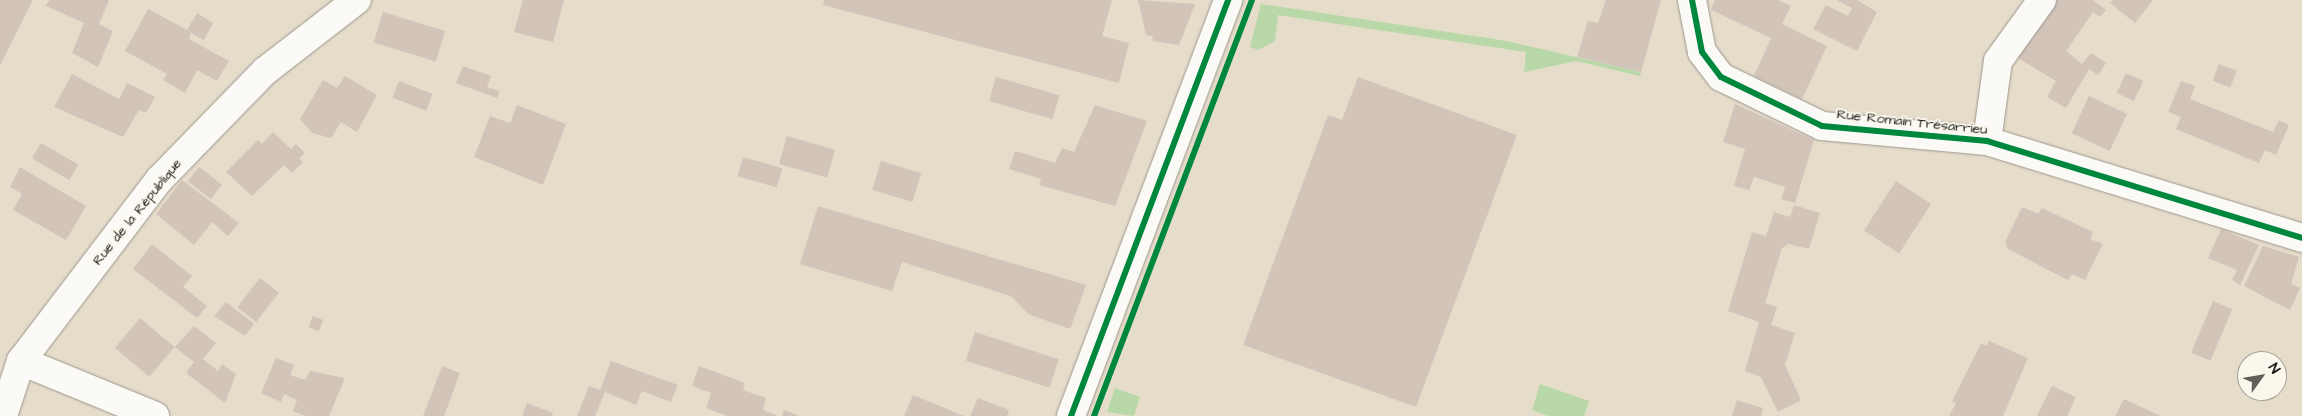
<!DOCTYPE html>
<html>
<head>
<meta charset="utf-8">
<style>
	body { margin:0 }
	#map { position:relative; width:2302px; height:416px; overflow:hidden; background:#e5dcca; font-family:"Architects Daughter",sans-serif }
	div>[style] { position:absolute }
	.green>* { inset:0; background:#b8d8a8 }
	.building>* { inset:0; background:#d3c4ba; transform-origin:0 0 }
	.roads { filter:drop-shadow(0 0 1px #9c978d) drop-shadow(0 0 1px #9c978d) }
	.minor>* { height:28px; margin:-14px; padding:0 14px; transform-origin:14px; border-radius:14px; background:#fbfaf7 }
	.cycleway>* { height:6px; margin:-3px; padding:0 3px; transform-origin:3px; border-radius:3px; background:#00873e }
	span { translate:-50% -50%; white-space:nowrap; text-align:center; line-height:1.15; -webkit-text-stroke:4px #fbf7ec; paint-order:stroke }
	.street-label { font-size:14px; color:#1c1c1c }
	.north { position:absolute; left:2237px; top:351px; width:50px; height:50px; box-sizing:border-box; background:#fbf7ec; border:1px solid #a29f99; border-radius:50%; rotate:58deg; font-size:14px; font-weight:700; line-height:20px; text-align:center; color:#1c1c1c }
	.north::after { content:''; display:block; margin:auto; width:18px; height:22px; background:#625f59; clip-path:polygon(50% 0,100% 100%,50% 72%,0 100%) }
</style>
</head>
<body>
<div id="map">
	<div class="green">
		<i style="clip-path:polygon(1261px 4px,1507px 41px,1641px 72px,1640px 76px,1576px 61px,1524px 72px,1526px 52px,1278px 15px,1275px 41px,1258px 50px,1250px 47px)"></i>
		<i style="clip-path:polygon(1540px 384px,1589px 401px,1584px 416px,1548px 416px,1532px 410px)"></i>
		<i style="clip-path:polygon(1115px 388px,1140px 397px,1134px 416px,1107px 412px)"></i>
	</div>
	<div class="building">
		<i style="clip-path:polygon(0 0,33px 0,0 66px)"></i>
		<i style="clip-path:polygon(49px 0,109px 0,99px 24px,113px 31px,98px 67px,72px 53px,84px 23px,46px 6px)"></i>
		<i style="clip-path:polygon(523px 0,564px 0,553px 42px,514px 32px)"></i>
		<i style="clip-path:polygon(824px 0,1112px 0,1102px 36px,1129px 43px,1119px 83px,823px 5px)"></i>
		<i style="clip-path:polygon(1138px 0,1195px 4px,1179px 45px,1152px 41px,1153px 36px,1146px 35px)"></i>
		<i style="clip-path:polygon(1606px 0,1661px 0,1641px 72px,1577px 57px,1588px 21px,1598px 23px)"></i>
		<i style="clip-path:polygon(1715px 0,1778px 0,1791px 6px,1782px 24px,1827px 46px,1802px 99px,1754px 76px,1771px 38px,1711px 10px)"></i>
		<i style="clip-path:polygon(1837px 0,1857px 0,1877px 12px,1857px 51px,1813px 29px,1826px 5px,1848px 16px,1852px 8px)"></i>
		<i style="clip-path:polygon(2053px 0,2093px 0,2106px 10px,2100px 17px,2093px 12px,2066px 51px,2082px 64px,2091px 53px,2106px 63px,2098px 75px,2089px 69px,2066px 108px,2047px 97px,2056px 81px,2013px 55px)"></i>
		<i style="clip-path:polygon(2113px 0,2153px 0,2135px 23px,2110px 3px)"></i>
		<i style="clip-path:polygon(148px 9px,187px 30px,197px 13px,213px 23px,204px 40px,191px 33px,189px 39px,229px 61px,217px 81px,197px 70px,185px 93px,163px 80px,167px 74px,125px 51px)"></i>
		<i style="left:383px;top:12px;width:65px;height:32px;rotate:17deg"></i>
		<i style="left:2219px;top:64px;width:19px;height:18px;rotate:21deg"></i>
		<i style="clip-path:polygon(463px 66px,491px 76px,487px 87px,500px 91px,497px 98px,456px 83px)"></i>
		<i style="left:2126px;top:73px;width:19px;height:22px;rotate:25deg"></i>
		<i style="clip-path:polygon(72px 74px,119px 99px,127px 83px,155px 97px,146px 113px,139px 110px,123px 137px,54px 107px)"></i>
		<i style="clip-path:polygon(345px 76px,377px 95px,357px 132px,341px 122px,331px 138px,312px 133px,300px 119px,323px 80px,337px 88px)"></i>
		<i style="left:996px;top:77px;width:66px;height:25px;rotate:16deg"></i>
		<i style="clip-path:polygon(1358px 77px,1517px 135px,1416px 407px,1243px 345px,1328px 115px,1342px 120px)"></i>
		<i style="left:399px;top:81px;width:36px;height:18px;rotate:21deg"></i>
		<i style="clip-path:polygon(2181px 81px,2195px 86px,2190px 99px,2230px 115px,2273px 132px,2279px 120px,2289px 125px,2276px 155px,2265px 150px,2259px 163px,2176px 129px,2181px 117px,2168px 112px)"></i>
		<i style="left:2089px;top:96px;width:42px;height:41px;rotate:25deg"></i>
		<i style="clip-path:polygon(1735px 104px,1814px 140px,1795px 203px,1781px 199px,1785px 187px,1754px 177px,1749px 190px,1734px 186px,1745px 149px,1723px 142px)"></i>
		<i style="clip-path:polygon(517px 105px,566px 124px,543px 185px,474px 157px,490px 116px,510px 123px)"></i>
		<i style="clip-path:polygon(1095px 105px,1147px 121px,1115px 206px,1039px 185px,1041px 179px,1009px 169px,1015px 151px,1055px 163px,1062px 148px,1074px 152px)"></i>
		<i style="clip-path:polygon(273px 132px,291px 149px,296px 144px,305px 153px,299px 158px,303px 162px,292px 173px,284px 165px,252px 196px,226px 172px,258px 140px,262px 144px)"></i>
		<i style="left:787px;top:136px;width:50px;height:29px;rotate:16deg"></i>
		<i style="left:41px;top:143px;width:43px;height:18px;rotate:30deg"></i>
		<i style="left:743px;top:157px;width:41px;height:20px;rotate:16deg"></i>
		<i style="left:881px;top:161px;width:42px;height:30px;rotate:17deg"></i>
		<i style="clip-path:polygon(20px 167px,86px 206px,66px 240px,13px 210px,22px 194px,10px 187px)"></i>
		<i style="left:199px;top:167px;width:29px;height:18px;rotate:38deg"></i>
		<i style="clip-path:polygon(182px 180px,239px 223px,228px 236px,212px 222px,194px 245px,156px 214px)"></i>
		<i style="left:1896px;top:181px;width:42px;height:59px;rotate:33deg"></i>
		<i style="clip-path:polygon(1794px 205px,1820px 213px,1809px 249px,1788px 244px,1782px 248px,1765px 303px,1777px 307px,1771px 325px,1795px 333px,1785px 365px,1801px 400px,1778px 412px,1761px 377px,1745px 371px,1759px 322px,1728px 311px,1752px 232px,1766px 236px,1774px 212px,1790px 217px)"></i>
		<i style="clip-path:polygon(818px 206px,1086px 285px,1070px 329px,1028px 314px,1011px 296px,902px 262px,892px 291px,800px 264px)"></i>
		<i style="clip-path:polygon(2022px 207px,2038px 214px,2042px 208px,2093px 232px,2090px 239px,2103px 244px,2085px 280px,2072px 274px,2068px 280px,2008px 249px,2005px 242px)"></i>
		<i style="clip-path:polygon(2221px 229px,2259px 245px,2240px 285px,2232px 280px,2237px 270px,2208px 258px)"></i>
		<i style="clip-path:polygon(152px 244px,192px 276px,183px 287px,207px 306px,197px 318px,133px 269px)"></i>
		<i style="clip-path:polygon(2263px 246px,2299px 257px,2291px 284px,2300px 288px,2290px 310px,2244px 286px)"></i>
		<i style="left:260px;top:278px;width:24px;height:37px;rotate:38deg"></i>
		<i style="left:2213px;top:301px;width:21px;height:56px;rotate:23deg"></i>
		<i style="clip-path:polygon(226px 302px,254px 324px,245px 336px,214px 316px)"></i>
		<i style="left:313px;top:316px;width:11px;height:12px;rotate:22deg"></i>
		<i style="left:140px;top:318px;width:45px;height:39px;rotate:40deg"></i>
		<i style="clip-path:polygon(194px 326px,216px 343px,203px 359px,218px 371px,222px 364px,236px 374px,225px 403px,186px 373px,194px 362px,175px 347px)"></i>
		<i style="left:975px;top:332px;width:88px;height:30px;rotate:18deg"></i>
		<i style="clip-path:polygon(1989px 341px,2028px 358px,2003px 416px,1949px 416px,1956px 403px,1952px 401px,1981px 343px,1986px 346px)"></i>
		<i style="clip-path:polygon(276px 358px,294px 365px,290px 375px,305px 380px,310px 371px,345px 378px,329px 416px,306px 416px,293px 411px,297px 400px,284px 394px,281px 402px,261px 393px)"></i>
		<i style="clip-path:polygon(611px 361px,678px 385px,671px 402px,642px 391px,636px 405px,605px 392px,595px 416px,577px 416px,589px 386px,600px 390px)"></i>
		<i style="clip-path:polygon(442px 366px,460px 373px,444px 416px,423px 416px)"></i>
		<i style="clip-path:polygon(699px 366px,745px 383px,743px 390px,766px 398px,763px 410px,778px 416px,727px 416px,706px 408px,711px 393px,692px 386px)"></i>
		<i style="clip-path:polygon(2052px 386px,2076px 397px,2067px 416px,2037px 416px)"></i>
		<i style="clip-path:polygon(913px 395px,964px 416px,904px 416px)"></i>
		<i style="clip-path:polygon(978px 398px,1009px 410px,1007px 416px,970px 416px)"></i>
		<i style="clip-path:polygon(2124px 399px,2161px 416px,2115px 416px)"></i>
		<i style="clip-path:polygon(1737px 400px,1763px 408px,1761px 416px,1732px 416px)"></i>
		<i style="clip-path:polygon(527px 403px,553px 413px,552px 416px,522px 416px)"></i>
		<i style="clip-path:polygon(784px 410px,800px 416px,782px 416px)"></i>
	</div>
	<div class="roads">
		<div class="minor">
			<i style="left:1692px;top:0;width:53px;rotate:79.1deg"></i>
			<i style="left:1702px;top:52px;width:31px;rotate:53deg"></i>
			<i style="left:1721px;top:77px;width:112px;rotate:25.9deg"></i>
			<i style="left:1822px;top:126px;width:166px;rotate:5.2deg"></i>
			<i style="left:1987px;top:141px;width:330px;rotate:17.1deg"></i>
			<i style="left:1987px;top:141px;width:81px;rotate:-82.2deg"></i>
			<i style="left:1998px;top:61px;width:75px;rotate:-54.2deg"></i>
			<i style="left:21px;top:361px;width:145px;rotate:22.3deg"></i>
			<i style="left:3px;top:416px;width:58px;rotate:-71.9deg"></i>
			<i style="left:21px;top:361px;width:228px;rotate:-52.7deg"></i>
			<i style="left:159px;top:180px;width:152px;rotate:-45.8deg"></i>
			<i style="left:265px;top:71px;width:116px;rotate:-37.7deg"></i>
			<i style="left:1071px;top:416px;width:445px;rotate:-69.3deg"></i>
		</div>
	</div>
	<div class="cycleway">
		<i style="left:1692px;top:0;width:53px;rotate:79.1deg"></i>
		<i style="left:1702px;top:52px;width:31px;rotate:53deg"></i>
		<i style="left:1721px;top:77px;width:112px;rotate:25.9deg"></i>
		<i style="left:1822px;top:126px;width:166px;rotate:5.2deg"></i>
		<i style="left:1987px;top:141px;width:330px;rotate:17.1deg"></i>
		<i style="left:1071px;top:416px;width:445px;rotate:-69.3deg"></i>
		<i style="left:1094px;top:416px;width:445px;rotate:-69.2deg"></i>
	</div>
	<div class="street-label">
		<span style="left:1912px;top:122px;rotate:6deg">Rue Romain Trésarrieu</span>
		<span style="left:137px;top:212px;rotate:-51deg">Rue de la République</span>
	</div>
	<div class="north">N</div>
</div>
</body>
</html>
